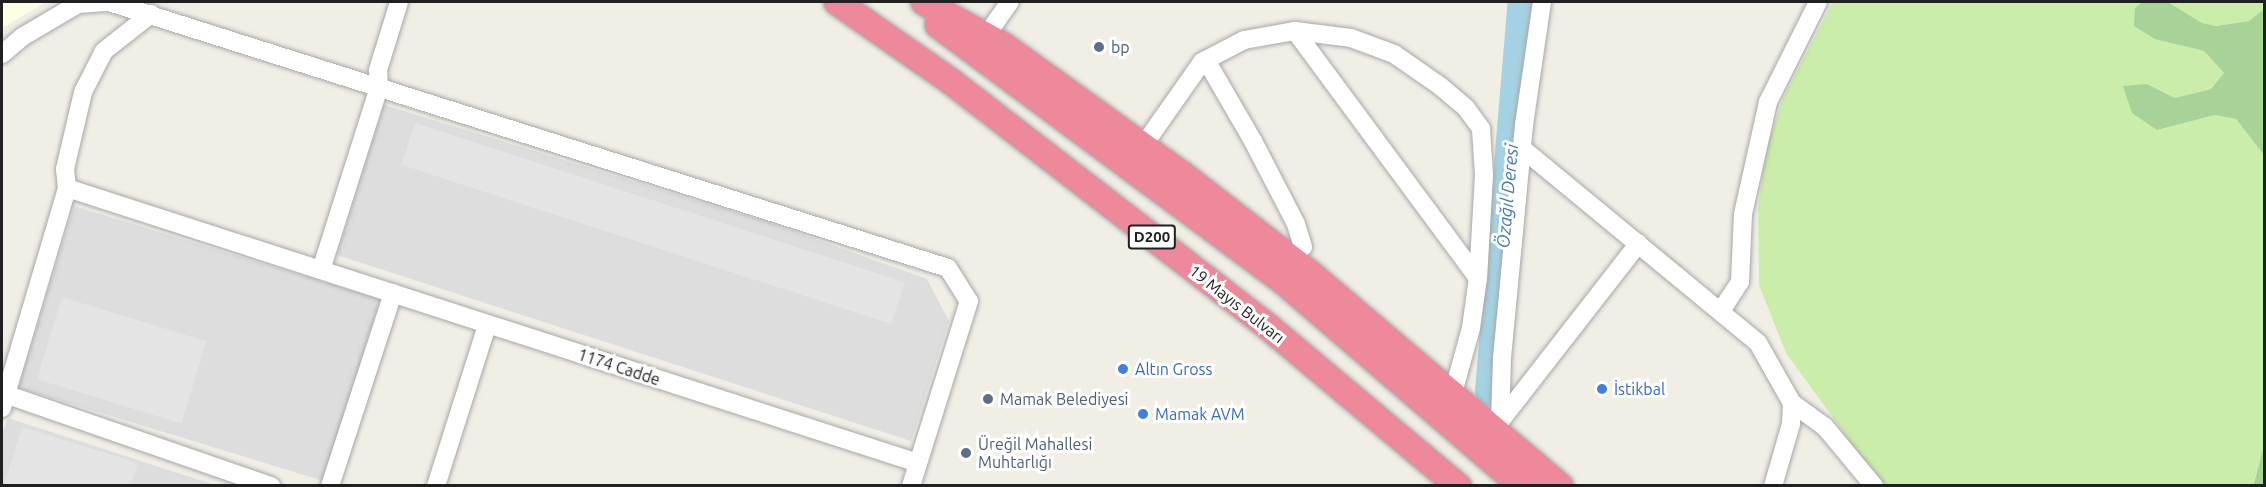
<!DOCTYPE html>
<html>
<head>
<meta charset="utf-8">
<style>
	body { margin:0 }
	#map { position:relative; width:2266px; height:487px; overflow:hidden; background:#f1eee6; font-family:Ubuntu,sans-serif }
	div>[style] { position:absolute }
	.residential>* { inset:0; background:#dedddd; transform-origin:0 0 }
	.education>* { inset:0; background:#feffe2 }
	.grass>* { inset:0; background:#caeea9 }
	.forest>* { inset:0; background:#a8d398 }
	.parking>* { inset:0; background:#e4e4e4; transform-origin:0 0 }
	.river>* { height:30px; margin:-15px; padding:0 15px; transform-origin:15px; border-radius:15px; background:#a4d2e2 }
	.roads { filter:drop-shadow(0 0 2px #a7a7a7) drop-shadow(0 0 2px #a7a7a7) }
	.minor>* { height:18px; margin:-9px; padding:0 9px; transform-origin:9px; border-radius:9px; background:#fff }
	.highway>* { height:26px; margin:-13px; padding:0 13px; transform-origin:13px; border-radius:13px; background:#ed899a }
	.dots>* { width:16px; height:16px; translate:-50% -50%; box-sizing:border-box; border:3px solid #fff; border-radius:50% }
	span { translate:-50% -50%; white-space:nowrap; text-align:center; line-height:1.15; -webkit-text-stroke:6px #fff; paint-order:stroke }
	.shield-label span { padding:2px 4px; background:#fff; border:2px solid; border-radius:4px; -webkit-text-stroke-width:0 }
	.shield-label { font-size:15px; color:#202020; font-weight:700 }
	.service-label { font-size:16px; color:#4e5e75 }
	.left { translate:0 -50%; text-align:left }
	.street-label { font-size:16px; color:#202020 }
	.shop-label { font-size:16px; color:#366cbe }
	.water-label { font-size:18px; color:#4277b0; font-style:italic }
	.frame { position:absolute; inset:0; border:3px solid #202020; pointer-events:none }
</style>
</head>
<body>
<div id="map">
	<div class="residential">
		<i style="clip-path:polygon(384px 105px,770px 223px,927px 279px,949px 321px,911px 441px,337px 255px)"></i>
		<i style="left:74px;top:206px;width:320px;height:190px;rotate:17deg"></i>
		<i style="clip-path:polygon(8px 418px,215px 485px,2px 486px,2px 435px)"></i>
	</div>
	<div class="education">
		<i style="clip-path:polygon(2px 2px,46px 2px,2px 28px)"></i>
	</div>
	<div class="grass">
		<i style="clip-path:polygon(1833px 2px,2142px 2px,2135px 8px,2180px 45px,2204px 51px,2224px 73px,2211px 89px,2175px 98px,2147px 84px,2157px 130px,2215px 115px,2236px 119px,2264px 155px,2264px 445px,2253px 485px,1882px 485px,1786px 353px,1759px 285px,1758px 211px,1765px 153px,1783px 98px)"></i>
		<i style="clip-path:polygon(2168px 2px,2264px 2px,2264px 9px,2249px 21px,2216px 26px,2202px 23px)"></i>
	</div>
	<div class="forest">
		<i style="clip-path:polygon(2142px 2px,2168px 2px,2202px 23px,2216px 26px,2249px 21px,2264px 9px,2264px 155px,2236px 119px,2215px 115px,2157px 130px,2132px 113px,2123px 86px,2147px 84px,2175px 98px,2211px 89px,2224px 73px,2204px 51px,2155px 39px,2134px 26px,2135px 8px)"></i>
		<i style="clip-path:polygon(2264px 445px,2264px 485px,2253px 485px,2254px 483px)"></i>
	</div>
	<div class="parking">
		<i style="left:415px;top:123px;width:515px;height:44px;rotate:18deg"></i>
		<i style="left:62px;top:297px;width:151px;height:86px;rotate:17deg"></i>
		<i style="clip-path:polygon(22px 427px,138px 463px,131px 485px,4px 485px)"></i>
	</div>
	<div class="river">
		<i style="left:1490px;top:391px;width:390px;rotate:-85.2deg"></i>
	</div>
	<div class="roads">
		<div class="minor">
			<i style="left:109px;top:2px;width:880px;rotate:17.59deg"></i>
			<i style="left:948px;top:268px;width:39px;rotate:58deg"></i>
			<i style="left:969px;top:301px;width:194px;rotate:107.4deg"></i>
			<i style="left:1295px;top:31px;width:307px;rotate:53.5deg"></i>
			<i style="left:988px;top:33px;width:38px;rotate:-55deg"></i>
			<i style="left:2px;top:54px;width:26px;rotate:-40deg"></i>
			<i style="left:22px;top:37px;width:65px;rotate:-30.5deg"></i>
			<i style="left:78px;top:4px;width:27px;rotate:-4deg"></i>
			<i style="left:1206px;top:60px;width:94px;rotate:59.9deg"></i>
			<i style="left:1253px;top:141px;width:93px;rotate:62.6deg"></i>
			<i style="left:1296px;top:224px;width:24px;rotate:73deg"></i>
			<i style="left:1143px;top:146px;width:103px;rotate:-54.9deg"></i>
			<i style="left:1202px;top:62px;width:47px;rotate:-27.6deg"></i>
			<i style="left:1244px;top:40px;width:52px;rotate:-10deg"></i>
			<i style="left:1295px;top:31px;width:56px;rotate:7.1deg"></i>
			<i style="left:1351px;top:38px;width:46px;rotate:20.4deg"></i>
			<i style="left:1394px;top:54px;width:56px;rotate:34.8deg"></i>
			<i style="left:1440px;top:86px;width:34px;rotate:40deg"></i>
			<i style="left:1466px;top:108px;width:26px;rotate:54deg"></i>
			<i style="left:1481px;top:129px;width:46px;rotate:86.3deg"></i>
			<i style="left:1484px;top:175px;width:103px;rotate:93.3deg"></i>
			<i style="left:1478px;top:278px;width:50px;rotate:98deg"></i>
			<i style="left:1471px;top:328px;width:67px;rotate:105.5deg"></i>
			<i style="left:1524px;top:150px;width:303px;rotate:39.5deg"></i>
			<i style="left:1758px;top:343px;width:69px;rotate:60.5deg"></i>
			<i style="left:1792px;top:403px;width:21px;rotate:93deg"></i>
			<i style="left:1791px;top:424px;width:65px;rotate:106.2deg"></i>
			<i style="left:67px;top:188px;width:894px;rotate:17.91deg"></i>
			<i style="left:321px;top:270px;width:192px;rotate:-72.4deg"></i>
			<i style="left:379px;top:87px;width:17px;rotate:-93deg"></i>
			<i style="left:378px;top:70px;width:71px;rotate:-72.8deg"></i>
			<i style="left:1721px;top:311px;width:35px;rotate:-57deg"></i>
			<i style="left:1740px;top:282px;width:68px;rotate:-87.5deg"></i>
			<i style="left:1743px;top:214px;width:115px;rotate:-77.4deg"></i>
			<i style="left:1768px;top:102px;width:112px;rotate:-63.4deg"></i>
			<i style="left:2px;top:393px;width:285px;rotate:19.1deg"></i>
			<i style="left:1792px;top:403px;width:41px;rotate:36deg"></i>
			<i style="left:1825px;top:427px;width:77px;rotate:50.3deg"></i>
			<i style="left:2px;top:408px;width:229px;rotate:-73.5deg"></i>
			<i style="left:67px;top:188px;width:19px;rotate:-96deg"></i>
			<i style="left:65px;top:169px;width:79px;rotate:-76.8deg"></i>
			<i style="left:83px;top:92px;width:46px;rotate:-62.9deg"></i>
			<i style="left:104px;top:51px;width:60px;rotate:-38.2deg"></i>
			<i style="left:1500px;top:422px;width:64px;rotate:-88.2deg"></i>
			<i style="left:1502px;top:358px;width:234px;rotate:-84.6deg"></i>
			<i style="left:1524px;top:125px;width:124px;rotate:-81.7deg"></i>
			<i style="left:1498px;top:424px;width:229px;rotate:-52.1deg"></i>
			<i style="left:330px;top:486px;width:203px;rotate:-71.9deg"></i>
			<i style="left:436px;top:486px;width:169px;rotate:-72.4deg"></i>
		</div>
		<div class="highway">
			<i style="left:837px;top:2px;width:141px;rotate:34.9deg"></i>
			<i style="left:953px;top:83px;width:396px;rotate:37.7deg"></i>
			<i style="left:1266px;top:325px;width:251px;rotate:40deg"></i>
			<i style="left:924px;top:2px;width:91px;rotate:28.8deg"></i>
			<i style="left:1004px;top:46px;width:221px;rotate:35.8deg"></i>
			<i style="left:1183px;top:175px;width:163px;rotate:37.8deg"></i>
			<i style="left:1312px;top:275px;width:326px;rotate:40.4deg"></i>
			<i style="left:938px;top:25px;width:430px;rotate:36.6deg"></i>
			<i style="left:1283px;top:281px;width:314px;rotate:40.7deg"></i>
		</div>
	</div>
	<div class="dots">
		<i style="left:1099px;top:47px;background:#5c6f8a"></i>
		<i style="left:1123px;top:369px;background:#3f7fe0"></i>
		<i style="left:1602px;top:389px;background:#3f7fe0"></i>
		<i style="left:988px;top:399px;background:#5c6f8a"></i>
		<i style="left:1143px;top:414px;background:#3f7fe0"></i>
		<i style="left:966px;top:453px;background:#5c6f8a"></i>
	</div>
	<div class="shield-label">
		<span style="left:1152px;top:237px">D200</span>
	</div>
	<div class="service-label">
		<span class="left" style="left:1111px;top:47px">bp</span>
		<span class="left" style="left:1000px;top:399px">Mamak Belediyesi</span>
		<span class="left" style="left:978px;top:453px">Üreğil Mahallesi<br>Muhtarlığı</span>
	</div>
	<div class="street-label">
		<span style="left:1237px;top:304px;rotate:38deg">19 Mayıs Bulvarı</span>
		<span style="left:619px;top:367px;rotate:18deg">1174 Cadde</span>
	</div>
	<div class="shop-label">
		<span class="left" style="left:1135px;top:369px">Altın Gross</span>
		<span class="left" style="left:1614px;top:389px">İstikbal</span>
		<span class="left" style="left:1155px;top:414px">Mamak AVM</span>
	</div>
	<div class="water-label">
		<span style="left:1507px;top:196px;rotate:-85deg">Özağıl Deresi</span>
	</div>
	<div class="frame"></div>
</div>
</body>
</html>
